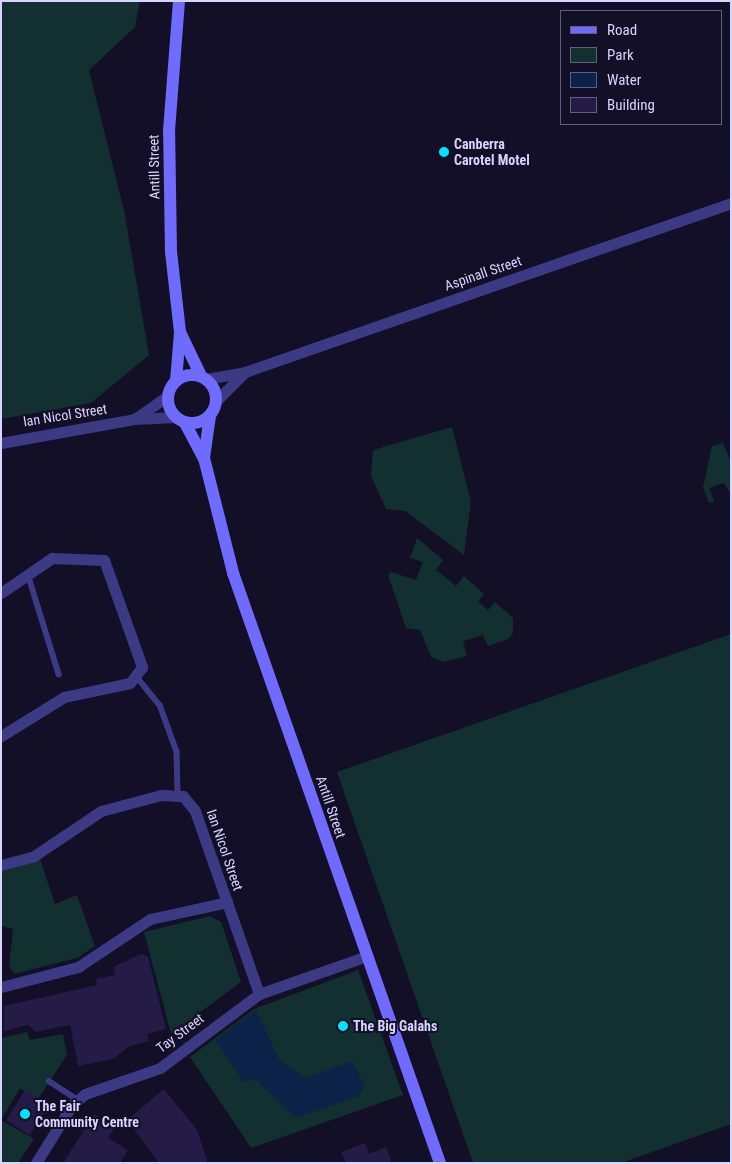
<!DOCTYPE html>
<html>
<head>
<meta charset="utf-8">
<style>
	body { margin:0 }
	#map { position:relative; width:732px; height:1164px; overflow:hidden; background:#130f26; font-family:"Roboto Condensed",sans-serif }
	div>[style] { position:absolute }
	.green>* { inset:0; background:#12302f }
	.water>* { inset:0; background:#0c2248 }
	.building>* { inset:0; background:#241b47; transform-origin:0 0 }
	.service>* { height:5.5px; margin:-2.75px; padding:0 2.75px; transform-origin:2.75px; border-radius:2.75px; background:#3d3a85 }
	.minor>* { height:11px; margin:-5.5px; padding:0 5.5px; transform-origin:5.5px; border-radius:5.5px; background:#3d3a85 }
	.secondary>* { height:12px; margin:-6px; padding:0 6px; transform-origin:6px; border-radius:6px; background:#6f6bff }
	.secondary>.ring { margin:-6px; padding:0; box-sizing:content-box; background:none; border:12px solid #6f6bff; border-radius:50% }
	.dots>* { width:14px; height:14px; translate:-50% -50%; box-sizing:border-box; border:2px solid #130f26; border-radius:50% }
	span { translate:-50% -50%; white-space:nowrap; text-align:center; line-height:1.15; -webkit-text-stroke:4px #130f26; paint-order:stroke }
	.poi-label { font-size:14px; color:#d9d4ff; font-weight:700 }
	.left { translate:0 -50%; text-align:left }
	.street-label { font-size:14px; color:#d9d4ff }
	.frame { position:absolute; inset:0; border:2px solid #d9d4ff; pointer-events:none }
	.legend { position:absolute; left:560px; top:10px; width:162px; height:115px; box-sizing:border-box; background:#130f26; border:1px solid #625e7d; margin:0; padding:6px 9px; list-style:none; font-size:15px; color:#d9d4ff }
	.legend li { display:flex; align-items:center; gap:10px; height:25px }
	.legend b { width:25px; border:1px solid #625e7d }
</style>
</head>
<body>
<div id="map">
	<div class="green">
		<i style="clip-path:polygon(1px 1px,140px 1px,135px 27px,89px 70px,124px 210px,149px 355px,91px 403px,1px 419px)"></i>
		<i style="clip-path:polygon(452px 427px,471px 501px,464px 555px,405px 511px,386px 509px,371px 476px,373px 450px)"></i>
		<i style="clip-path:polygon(723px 443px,731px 462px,731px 495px,724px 483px,709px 488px,714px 501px,709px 503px,703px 487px,712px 446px)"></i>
		<i style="clip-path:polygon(417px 538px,443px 560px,436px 570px,456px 586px,464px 576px,484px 594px,478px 602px,488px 610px,495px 602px,513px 618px,513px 633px,508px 639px,488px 646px,483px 635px,463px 641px,467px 656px,443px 662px,431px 657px,420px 630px,406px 628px,388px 575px,391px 572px,416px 580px,423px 562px,410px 558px)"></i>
		<i style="clip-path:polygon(731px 634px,731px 1124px,621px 1163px,473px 1163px,337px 772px)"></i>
		<i style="clip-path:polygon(40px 859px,55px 904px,77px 895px,95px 946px,77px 958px,14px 974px,9px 965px,13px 929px,1px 926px,1px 868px)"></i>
		<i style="clip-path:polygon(210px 916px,221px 922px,241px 982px,171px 1034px,144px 932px)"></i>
		<i style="clip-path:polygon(358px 970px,403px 1095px,251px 1148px,190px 1057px,254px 1009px)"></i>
		<i style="clip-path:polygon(27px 1032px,30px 1040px,63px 1034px,67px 1055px,38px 1099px,20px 1088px,1px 1120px,1px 1038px)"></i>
		<i style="clip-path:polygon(1px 1120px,34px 1139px,18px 1163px,1px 1163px)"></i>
	</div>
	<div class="water">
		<i style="clip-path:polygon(256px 1010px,279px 1060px,305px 1078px,352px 1061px,365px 1086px,359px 1096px,296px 1118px,255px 1079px,244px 1082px,216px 1040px)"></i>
	</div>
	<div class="building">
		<i style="clip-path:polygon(141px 954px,148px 956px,166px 1029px,147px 1034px,149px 1041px,130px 1046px,113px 1059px,78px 1066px,70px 1025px,36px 1032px,28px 1025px,4px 1031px,4px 1006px,97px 985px,96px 979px,115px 975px,113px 967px)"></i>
		<i style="clip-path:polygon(164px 1089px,197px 1130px,208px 1163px,159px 1163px,127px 1120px)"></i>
		<i style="left:25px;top:1090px;width:28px;height:36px;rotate:32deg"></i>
		<i style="clip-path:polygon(94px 1114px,116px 1127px,108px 1138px,128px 1150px,120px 1163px,63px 1163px)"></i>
		<i style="clip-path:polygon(365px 1143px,369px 1154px,386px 1147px,392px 1163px,346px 1163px,341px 1152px)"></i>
	</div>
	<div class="service">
		<i style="left:28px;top:574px;width:105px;rotate:72.8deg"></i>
		<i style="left:137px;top:677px;width:36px;rotate:51deg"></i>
		<i style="left:160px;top:705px;width:50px;rotate:70.1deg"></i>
		<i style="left:177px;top:752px;width:42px;rotate:88.6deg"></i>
		<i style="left:49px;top:1081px;width:33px;rotate:33deg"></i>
	</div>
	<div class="minor">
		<i style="left:206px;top:379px;width:40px;rotate:-10deg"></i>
		<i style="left:245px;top:372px;width:515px;rotate:-19.17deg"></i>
		<i style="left:217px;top:400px;width:40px;rotate:-45deg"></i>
		<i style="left:136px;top:418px;width:39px;rotate:-35deg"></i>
		<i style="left:1px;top:443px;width:135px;rotate:-10.2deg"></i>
		<i style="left:134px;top:419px;width:42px;rotate:-2.7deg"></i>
		<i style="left:1px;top:593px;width:62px;rotate:-34.5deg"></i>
		<i style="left:52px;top:558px;width:52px;rotate:2.2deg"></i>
		<i style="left:104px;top:560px;width:114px;rotate:70.4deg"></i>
		<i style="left:142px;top:667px;width:20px;rotate:127deg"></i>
		<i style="left:130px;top:683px;width:67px;rotate:168deg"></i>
		<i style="left:64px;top:697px;width:74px;rotate:148.2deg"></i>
		<i style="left:1px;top:865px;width:34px;rotate:-15deg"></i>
		<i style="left:34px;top:856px;width:81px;rotate:-33.9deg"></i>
		<i style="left:101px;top:811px;width:62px;rotate:-14.9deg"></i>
		<i style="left:161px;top:795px;width:22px;rotate:3deg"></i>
		<i style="left:183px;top:796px;width:19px;rotate:51deg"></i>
		<i style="left:195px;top:811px;width:194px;rotate:70.7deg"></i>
		<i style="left:1px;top:987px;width:80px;rotate:-14.6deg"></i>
		<i style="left:78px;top:967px;width:87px;rotate:-33.7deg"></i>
		<i style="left:150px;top:919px;width:79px;rotate:-12.4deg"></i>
		<i style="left:36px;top:1163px;width:68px;rotate:-58.2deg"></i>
		<i style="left:72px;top:1105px;width:17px;rotate:-40deg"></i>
		<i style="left:85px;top:1094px;width:79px;rotate:-19.1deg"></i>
		<i style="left:160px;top:1068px;width:124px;rotate:-36.8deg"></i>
		<i style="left:259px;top:994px;width:114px;rotate:-19.4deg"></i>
	</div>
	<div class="secondary">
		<i style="left:181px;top:334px;width:47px;rotate:64.5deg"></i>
		<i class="ring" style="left:168px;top:375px;width:36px;height:36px"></i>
		<i style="left:176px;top:381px;width:49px;rotate:-85.3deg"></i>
		<i style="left:180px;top:332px;width:81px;rotate:-96.4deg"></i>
		<i style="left:171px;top:252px;width:121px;rotate:-90.9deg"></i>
		<i style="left:169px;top:131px;width:130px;rotate:-85.6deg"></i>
		<i style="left:185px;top:423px;width:40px;rotate:62deg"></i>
		<i style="left:204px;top:458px;width:119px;rotate:75.8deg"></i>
		<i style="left:233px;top:573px;width:625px;rotate:70.67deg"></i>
		<i style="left:204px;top:458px;width:42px;rotate:-81.9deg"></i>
	</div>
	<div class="dots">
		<i style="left:444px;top:152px;background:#00e5ff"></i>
		<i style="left:343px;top:1026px;background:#00e5ff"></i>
		<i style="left:25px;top:1114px;background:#00e5ff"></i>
	</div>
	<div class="poi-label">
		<span class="left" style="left:454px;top:152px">Canberra<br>Carotel Motel</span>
		<span class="left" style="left:353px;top:1026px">The Big Galahs</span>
		<span class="left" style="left:35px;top:1114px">The Fair<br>Community Centre</span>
	</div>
	<div class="street-label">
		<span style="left:154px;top:167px;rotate:-91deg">Antill Street</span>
		<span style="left:483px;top:273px;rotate:-19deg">Aspinall Street</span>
		<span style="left:65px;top:415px;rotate:-9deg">Ian Nicol Street</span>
		<span style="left:331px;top:807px;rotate:71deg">Antill Street</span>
		<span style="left:225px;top:850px;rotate:71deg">Ian Nicol Street</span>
		<span style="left:180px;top:1033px;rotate:-37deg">Tay Street</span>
	</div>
	<div class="frame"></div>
	<ul class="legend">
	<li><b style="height:6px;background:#6f6bff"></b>Road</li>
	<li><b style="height:14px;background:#12302f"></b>Park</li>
	<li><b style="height:14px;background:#0c2248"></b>Water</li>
	<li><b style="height:14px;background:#241b47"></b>Building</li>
	</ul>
</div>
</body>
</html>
